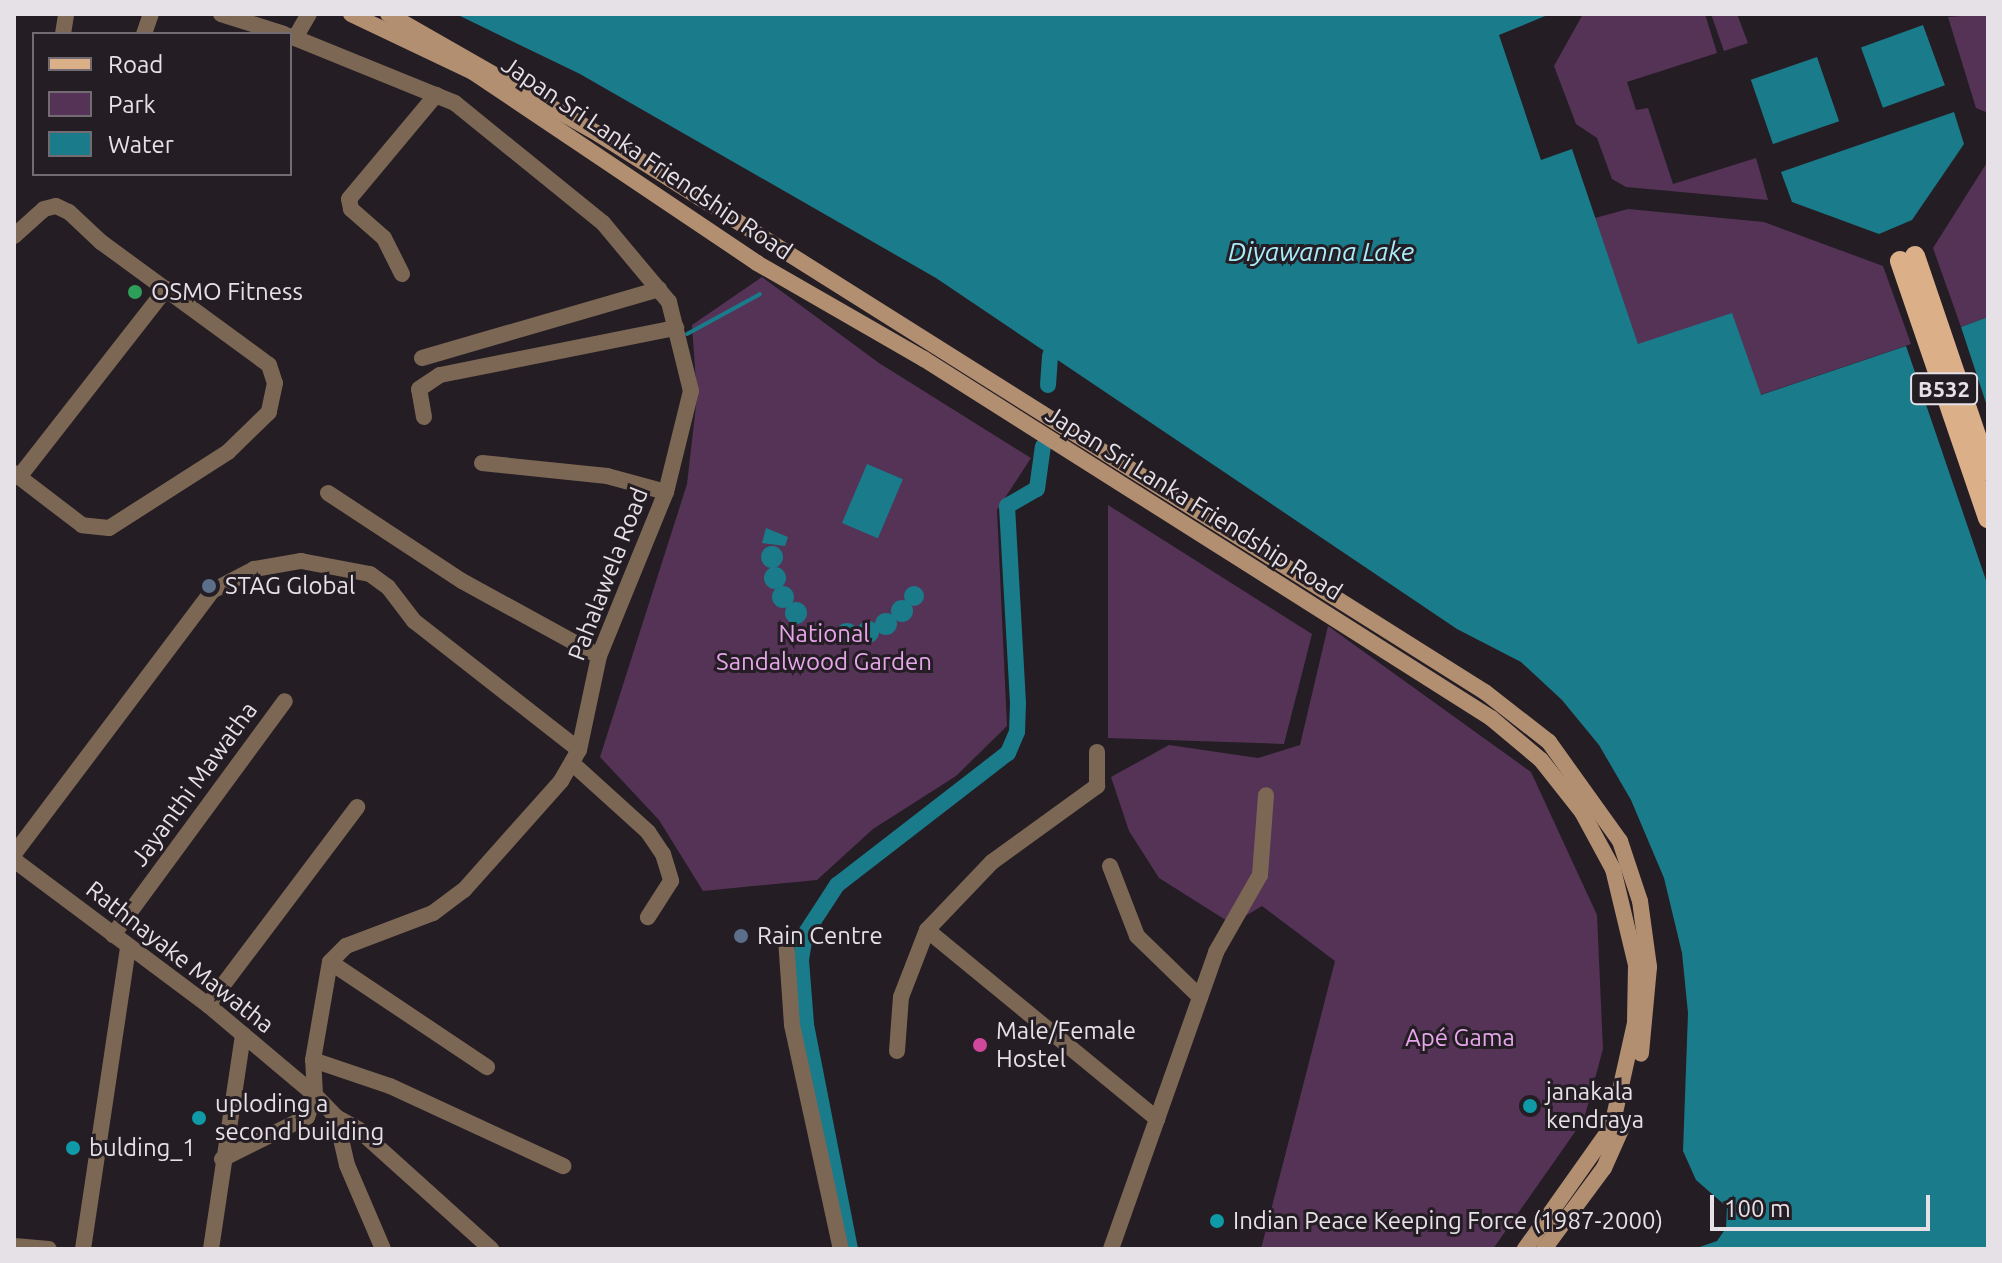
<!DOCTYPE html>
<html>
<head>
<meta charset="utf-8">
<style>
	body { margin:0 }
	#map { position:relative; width:2002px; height:1263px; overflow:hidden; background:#241d24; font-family:Ubuntu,sans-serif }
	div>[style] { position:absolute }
	.green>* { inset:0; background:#543356 }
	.water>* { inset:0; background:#1a7b8b; transform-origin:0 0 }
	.round { border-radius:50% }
	.stream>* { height:4px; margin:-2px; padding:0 2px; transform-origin:2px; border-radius:2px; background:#1a7b8b }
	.canal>* { height:16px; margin:-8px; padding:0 8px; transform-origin:8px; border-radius:8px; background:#1a7b8b }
	.street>* { height:16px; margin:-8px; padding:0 8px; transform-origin:8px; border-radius:8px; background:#7c6754 }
	.secondary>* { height:16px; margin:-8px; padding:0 8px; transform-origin:8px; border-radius:8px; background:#b28f71 }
	.primary>* { height:20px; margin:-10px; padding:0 10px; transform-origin:10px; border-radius:10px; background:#dbaf88 }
	.dots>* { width:22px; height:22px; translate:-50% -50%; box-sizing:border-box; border:4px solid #241d24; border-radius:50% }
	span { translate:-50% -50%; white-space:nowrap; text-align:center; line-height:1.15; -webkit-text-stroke:6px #241d24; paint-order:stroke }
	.shield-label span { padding:2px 6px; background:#241d24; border:2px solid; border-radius:6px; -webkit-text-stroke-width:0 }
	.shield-label { font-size:22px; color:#e6e1e6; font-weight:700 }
	.street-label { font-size:24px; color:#e6e1e6 }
	.poi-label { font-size:24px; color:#e6e1e6 }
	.left { translate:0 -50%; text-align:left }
	.park-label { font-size:24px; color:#e7a6eb }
	.water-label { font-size:26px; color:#a8ecfa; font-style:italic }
	.frame { position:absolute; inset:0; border:16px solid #e6e1e6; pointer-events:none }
	.legend { position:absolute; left:32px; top:32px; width:260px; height:144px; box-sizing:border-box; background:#241d24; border:2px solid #726b72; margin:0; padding:10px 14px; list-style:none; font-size:24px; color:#e6e1e6 }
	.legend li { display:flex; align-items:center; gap:16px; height:40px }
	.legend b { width:40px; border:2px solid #726b72 }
	.scale { position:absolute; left:1710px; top:1195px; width:220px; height:36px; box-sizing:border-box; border:4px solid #e6e1e6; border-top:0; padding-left:10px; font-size:24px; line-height:28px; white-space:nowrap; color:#e6e1e6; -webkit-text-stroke:6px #241d24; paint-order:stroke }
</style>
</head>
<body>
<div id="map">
	<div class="green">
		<i style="clip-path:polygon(1583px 14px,1705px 14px,1717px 53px,1627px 82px,1636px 110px,1648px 108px,1673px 184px,1756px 158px,1768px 200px,1626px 187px,1612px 179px,1597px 138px,1576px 124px,1554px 66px)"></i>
		<i style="clip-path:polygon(1711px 14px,1737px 14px,1748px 43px,1724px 51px)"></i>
		<i style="clip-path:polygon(1988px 14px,1988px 113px,1976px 108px,1948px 17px)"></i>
		<i style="clip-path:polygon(1988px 161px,1988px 317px,1961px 327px,1933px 248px)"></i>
		<i style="clip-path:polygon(1628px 209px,1764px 222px,1883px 266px,1911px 344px,1760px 395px,1638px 345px,1595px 218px)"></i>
		<i style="clip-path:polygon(762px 277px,879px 363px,1031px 458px,997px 510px,1007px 726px,956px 776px,873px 829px,817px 880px,703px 891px,659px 820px,600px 757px,687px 484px,697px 397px,692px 325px)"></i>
		<i style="clip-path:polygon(1108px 505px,1312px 634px,1284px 744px,1108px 738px)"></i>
		<i style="clip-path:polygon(1328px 626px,1531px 772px,1597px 915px,1603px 1049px,1584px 1119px,1493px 1249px,1261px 1249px,1335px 961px,1262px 906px,1232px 924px,1159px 878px,1129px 831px,1111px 777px,1169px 745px,1258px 758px,1300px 745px)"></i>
	</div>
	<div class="water">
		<i style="clip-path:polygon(456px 14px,1550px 14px,1499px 35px,1541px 160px,1572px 149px,1638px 344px,1732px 313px,1761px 395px,1906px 346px,1988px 586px,1988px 1249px,1694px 1249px,1717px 1241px,1726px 1228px,1727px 1207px,1696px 1180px,1683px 1151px,1688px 1013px,1682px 953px,1664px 878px,1631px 800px,1599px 745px,1562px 700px,1521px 662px,1457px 629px,936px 278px,580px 74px)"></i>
		<i style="left:1923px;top:25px;width:64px;height:66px;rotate:70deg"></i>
		<i style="left:1817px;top:57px;width:68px;height:70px;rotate:71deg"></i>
		<i style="clip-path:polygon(1954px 112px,1964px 144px,1912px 220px,1879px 234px,1792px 202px,1781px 172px)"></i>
		<i style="clip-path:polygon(1988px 317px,1988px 409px,1961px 327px)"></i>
		<i style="left:867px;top:464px;width:39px;height:64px;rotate:23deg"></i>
		<i style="clip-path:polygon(766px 528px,788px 537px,785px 546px,762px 543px)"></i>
		<i class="round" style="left:761px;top:546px;width:22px;height:22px"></i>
		<i class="round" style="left:764px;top:567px;width:22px;height:22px"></i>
		<i class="round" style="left:904px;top:586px;width:20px;height:20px"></i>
		<i class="round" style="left:772px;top:586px;width:22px;height:22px"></i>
		<i class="round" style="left:891px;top:600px;width:22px;height:22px"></i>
		<i class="round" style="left:785px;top:602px;width:22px;height:22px"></i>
		<i class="round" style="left:875px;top:613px;width:22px;height:22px"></i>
		<i class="round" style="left:857px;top:621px;width:22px;height:22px"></i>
		<i class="round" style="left:836px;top:623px;width:22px;height:22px"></i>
	</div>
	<div class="stream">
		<i style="left:687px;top:334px;width:83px;rotate:-28.7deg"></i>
	</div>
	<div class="canal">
		<i style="left:1048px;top:385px;width:30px;rotate:-86deg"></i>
		<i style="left:850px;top:1249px;width:229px;rotate:-101.1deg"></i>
		<i style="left:806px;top:1024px;width:64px;rotate:-94.5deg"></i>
		<i style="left:801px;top:960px;width:26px;rotate:-81deg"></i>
		<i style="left:805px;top:934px;width:59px;rotate:-56.9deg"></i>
		<i style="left:837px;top:885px;width:216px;rotate:-37.7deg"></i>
		<i style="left:1008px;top:753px;width:23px;rotate:-67deg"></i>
		<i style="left:1017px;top:732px;width:29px;rotate:-88deg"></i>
		<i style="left:1018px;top:703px;width:197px;rotate:-93.2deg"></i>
		<i style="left:1007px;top:506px;width:34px;rotate:-30deg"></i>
		<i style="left:1037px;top:489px;width:43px;rotate:-82.1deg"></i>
	</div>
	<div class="street">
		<i style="left:221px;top:14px;width:66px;rotate:17.6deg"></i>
		<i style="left:63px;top:34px;width:20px;rotate:-81deg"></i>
		<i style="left:144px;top:34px;width:21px;rotate:-71deg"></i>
		<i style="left:295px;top:38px;width:28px;rotate:-60deg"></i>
		<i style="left:14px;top:236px;width:40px;rotate:-42deg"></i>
		<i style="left:44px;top:209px;width:12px;rotate:-14deg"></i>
		<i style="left:56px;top:206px;width:14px;rotate:25deg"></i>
		<i style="left:69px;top:212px;width:44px;rotate:43.2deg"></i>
		<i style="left:101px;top:242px;width:208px;rotate:36.2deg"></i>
		<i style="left:269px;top:365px;width:19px;rotate:72deg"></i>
		<i style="left:275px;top:383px;width:30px;rotate:102deg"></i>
		<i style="left:269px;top:412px;width:57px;rotate:135.7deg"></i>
		<i style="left:228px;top:452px;width:141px;rotate:147.4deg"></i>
		<i style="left:109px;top:528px;width:27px;rotate:-174deg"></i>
		<i style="left:82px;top:525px;width:86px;rotate:-142.6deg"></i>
		<i style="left:402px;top:274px;width:40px;rotate:-116.6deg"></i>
		<i style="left:384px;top:238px;width:44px;rotate:-138.7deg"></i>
		<i style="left:351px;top:209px;width:10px;rotate:-101deg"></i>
		<i style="left:349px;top:199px;width:136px;rotate:-50.1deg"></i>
		<i style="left:422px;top:358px;width:247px;rotate:-16.2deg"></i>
		<i style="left:424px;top:417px;width:28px;rotate:-100deg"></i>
		<i style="left:419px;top:389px;width:25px;rotate:-34deg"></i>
		<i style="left:440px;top:375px;width:241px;rotate:-11.3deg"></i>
		<i style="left:482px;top:463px;width:126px;rotate:5.9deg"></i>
		<i style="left:607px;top:476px;width:61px;rotate:15.2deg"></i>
		<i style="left:19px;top:477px;width:239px;rotate:-52deg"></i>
		<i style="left:328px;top:493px;width:160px;rotate:33.3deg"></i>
		<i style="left:462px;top:581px;width:156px;rotate:28.7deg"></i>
		<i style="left:572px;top:763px;width:103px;rotate:42.2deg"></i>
		<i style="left:648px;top:832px;width:27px;rotate:56deg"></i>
		<i style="left:663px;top:854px;width:28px;rotate:73deg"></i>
		<i style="left:671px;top:881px;width:43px;rotate:122.6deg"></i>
		<i style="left:14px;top:854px;width:329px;rotate:-53deg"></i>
		<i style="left:212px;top:591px;width:47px;rotate:-27.6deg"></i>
		<i style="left:254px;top:569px;width:48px;rotate:-9.7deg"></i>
		<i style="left:301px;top:561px;width:70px;rotate:10.7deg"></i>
		<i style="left:370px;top:574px;width:22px;rotate:36deg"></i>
		<i style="left:388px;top:587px;width:43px;rotate:52.6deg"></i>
		<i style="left:414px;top:621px;width:209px;rotate:38deg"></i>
		<i style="left:14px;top:860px;width:242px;rotate:36.8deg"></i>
		<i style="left:208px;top:1005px;width:140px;rotate:40.1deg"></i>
		<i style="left:315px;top:1095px;width:30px;rotate:46deg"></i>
		<i style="left:336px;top:1117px;width:49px;rotate:77.1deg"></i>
		<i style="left:347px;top:1165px;width:91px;rotate:66.8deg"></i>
		<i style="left:1110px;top:866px;width:75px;rotate:68.9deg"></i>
		<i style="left:1137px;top:936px;width:88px;rotate:44.1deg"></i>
		<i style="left:927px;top:930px;width:298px;rotate:39.4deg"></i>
		<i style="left:113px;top:935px;width:290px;rotate:-53.7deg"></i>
		<i style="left:786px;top:939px;width:86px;rotate:86deg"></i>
		<i style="left:792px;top:1025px;width:229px;rotate:77.7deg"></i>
		<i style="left:330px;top:962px;width:189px;rotate:33.8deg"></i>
		<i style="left:208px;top:1005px;width:248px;rotate:-53deg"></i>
		<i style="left:897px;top:1051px;width:54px;rotate:-85.8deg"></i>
		<i style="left:901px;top:997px;width:72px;rotate:-68.8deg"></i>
		<i style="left:927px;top:930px;width:94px;rotate:-46.3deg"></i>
		<i style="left:992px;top:862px;width:130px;rotate:-35.9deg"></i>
		<i style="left:1097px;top:786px;width:34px;rotate:-90deg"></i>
		<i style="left:313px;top:1060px;width:81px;rotate:18.7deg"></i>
		<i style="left:390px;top:1086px;width:191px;rotate:24.8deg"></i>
		<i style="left:336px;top:1117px;width:26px;rotate:29deg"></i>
		<i style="left:359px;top:1130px;width:178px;rotate:42deg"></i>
		<i style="left:222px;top:1159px;width:95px;rotate:-26.3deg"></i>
		<i style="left:307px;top:1117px;width:23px;rotate:-70deg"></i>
		<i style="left:315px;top:1095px;width:35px;rotate:-93deg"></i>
		<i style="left:313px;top:1060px;width:99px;rotate:-80.2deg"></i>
		<i style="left:330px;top:962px;width:23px;rotate:-45deg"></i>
		<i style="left:346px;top:946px;width:93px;rotate:-20.8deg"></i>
		<i style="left:433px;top:913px;width:39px;rotate:-37deg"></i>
		<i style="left:464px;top:890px;width:146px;rotate:-48.3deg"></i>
		<i style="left:561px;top:781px;width:36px;rotate:-60deg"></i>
		<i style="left:579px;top:750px;width:96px;rotate:-78deg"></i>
		<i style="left:599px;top:656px;width:177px;rotate:-67.8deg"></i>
		<i style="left:666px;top:492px;width:104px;rotate:-76.1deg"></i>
		<i style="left:691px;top:391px;width:92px;rotate:-103.9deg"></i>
		<i style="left:669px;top:302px;width:103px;rotate:-129.9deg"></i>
		<i style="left:603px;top:223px;width:191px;rotate:-141deg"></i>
		<i style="left:455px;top:103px;width:178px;rotate:-157.9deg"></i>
		<i style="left:14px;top:1246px;width:35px;rotate:5deg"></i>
		<i style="left:83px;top:1249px;width:305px;rotate:-81.5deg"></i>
		<i style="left:211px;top:1249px;width:217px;rotate:-81.5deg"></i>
		<i style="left:1111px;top:1249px;width:315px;rotate:-70.5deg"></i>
		<i style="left:1216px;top:952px;width:89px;rotate:-60.3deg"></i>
		<i style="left:1260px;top:875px;width:80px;rotate:-85.7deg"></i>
	</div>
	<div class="secondary">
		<i style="left:351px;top:14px;width:135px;rotate:25.4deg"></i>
		<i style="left:473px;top:72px;width:342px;rotate:33.9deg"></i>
		<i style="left:757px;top:263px;width:193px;rotate:29.9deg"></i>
		<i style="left:924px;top:359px;width:671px;rotate:32.34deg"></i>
		<i style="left:1491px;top:718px;width:65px;rotate:40deg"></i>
		<i style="left:1541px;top:760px;width:66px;rotate:51.7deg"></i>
		<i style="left:1582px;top:812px;width:65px;rotate:61.5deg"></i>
		<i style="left:1613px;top:869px;width:99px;rotate:76.5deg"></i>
		<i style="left:1636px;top:965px;width:58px;rotate:91deg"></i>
		<i style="left:1635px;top:1023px;width:106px;rotate:102.6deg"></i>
		<i style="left:1612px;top:1126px;width:151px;rotate:125.3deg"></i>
		<i style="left:388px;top:14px;width:244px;rotate:29.7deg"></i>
		<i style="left:600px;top:135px;width:1046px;rotate:32.19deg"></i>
		<i style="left:1485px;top:692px;width:81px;rotate:38deg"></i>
		<i style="left:1549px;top:742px;width:122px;rotate:54.4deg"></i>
		<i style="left:1620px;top:841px;width:63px;rotate:71.6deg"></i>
		<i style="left:1640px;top:901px;width:67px;rotate:82.2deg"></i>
		<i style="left:1649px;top:967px;width:87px;rotate:95.3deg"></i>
		<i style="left:1544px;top:1249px;width:101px;rotate:-53.5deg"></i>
		<i style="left:1604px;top:1168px;width:49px;rotate:-66deg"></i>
	</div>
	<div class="primary">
		<i style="left:1915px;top:256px;width:227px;rotate:71.2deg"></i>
		<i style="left:1900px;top:261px;width:272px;rotate:71.1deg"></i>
	</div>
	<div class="dots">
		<i style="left:135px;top:292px;background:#2e9e5b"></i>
		<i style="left:209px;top:586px;background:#5c6f8a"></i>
		<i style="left:741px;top:936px;background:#5c6f8a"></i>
		<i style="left:980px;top:1045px;background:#d1479c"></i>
		<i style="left:1530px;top:1106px;background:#0f9aa8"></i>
		<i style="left:199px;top:1118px;background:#0f9aa8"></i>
		<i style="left:73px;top:1148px;background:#0f9aa8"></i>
		<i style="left:1217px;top:1221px;background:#0f9aa8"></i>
	</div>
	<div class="shield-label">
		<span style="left:1944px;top:389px">B532</span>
	</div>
	<div class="street-label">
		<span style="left:647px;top:158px;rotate:34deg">Japan Sri Lanka Friendship Road</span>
		<span style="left:1194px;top:503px;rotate:32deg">Japan Sri Lanka Friendship Road</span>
		<span style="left:608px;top:574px;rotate:-69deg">Pahalawela Road</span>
		<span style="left:194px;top:784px;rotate:-54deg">Jayanthi Mawatha</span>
		<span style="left:180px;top:957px;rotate:38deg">Rathnayake Mawatha</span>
	</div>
	<div class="poi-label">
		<span class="left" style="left:151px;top:292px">OSMO Fitness</span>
		<span class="left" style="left:225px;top:586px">STAG Global</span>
		<span class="left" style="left:757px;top:936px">Rain Centre</span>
		<span class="left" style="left:996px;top:1045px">Male/Female<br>Hostel</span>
		<span class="left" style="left:1546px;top:1106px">janakala<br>kendraya</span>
		<span class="left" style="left:215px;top:1118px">uploding a<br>second building</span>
		<span class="left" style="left:89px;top:1148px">bulding_1</span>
		<span class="left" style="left:1233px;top:1221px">Indian Peace Keeping Force (1987-2000)</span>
	</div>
	<div class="park-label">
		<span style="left:824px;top:648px">National<br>Sandalwood Garden</span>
		<span style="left:1460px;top:1038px">Apé Gama</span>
	</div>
	<div class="water-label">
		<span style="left:1321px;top:252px">Diyawanna Lake</span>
	</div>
	<div class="frame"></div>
	<ul class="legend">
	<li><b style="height:10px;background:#dbaf88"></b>Road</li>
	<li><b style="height:22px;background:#543356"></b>Park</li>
	<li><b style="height:22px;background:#1a7b8b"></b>Water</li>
	</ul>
	<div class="scale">100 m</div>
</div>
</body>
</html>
